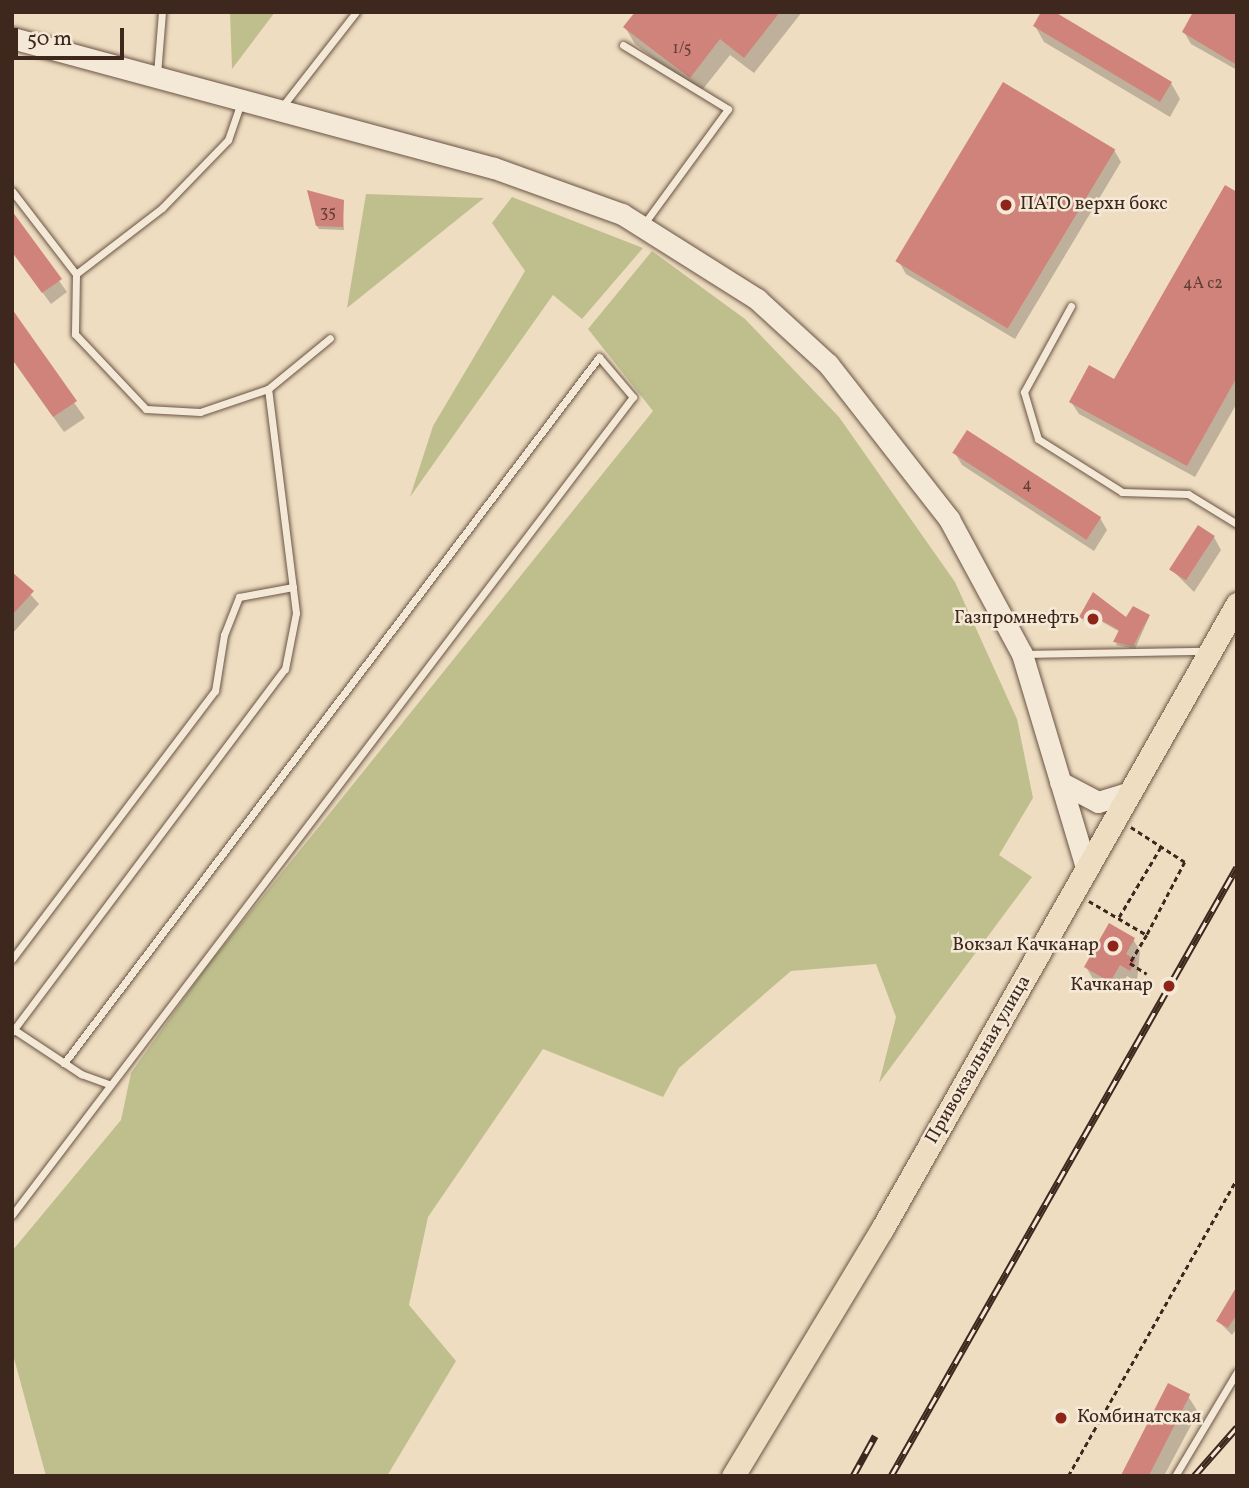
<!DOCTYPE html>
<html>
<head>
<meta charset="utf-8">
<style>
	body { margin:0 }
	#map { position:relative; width:1249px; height:1488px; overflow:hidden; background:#eeddc1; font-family:Vollkorn,serif }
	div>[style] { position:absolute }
	.green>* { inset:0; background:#bfbf8e }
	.shadow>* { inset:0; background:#0003 }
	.building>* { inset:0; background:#d0837a; transform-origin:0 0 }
	.path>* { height:2.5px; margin-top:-1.25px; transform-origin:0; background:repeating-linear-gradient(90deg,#3e271c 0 5px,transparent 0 8.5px) }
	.roads { filter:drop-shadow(0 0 2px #6a5445) drop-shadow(0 0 2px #6a5445) }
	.lane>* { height:7px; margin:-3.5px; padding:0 3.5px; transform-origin:3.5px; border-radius:3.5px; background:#f4e9d7 }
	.secondary>* { height:21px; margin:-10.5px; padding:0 10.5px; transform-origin:10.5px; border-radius:10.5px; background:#f4e9d7 }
	.primary>* { height:23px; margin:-11.5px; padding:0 11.5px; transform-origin:11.5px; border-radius:11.5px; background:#eeddc1 }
	.rail>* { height:7px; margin-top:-3.5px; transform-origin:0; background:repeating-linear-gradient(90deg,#f4e9d7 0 13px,#3e271c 0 26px); box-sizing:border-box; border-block:2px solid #3e271c }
	.dots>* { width:19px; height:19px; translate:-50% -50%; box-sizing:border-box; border:4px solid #f4e9d7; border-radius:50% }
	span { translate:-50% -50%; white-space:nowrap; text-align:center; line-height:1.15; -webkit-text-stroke:5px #f4e9d7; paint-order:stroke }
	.number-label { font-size:16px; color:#623e34 }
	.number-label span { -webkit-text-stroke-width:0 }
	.poi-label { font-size:19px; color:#3e271c }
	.left { translate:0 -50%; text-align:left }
	.right { translate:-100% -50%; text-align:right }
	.street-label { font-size:19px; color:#3e271c }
	.frame { position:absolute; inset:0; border:14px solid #3e271c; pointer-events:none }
	.scale { position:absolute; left:14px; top:28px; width:110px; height:32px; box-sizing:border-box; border:4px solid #3e271c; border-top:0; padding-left:9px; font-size:21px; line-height:24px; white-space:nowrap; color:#3e271c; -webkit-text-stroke:5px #f4e9d7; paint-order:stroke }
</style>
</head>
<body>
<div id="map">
	<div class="green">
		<i style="clip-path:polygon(230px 12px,275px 12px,232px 69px)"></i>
		<i style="clip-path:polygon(366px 194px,484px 198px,347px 308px)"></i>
		<i style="clip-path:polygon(512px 197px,643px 248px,582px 319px,553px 295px,410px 497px,433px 426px,525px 271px,492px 223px)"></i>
		<i style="clip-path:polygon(652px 251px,745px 319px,839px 417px,955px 582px,1017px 719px,1033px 798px,999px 855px,1032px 877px,879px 1083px,896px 1017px,876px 964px,791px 971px,679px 1068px,663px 1097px,543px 1049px,428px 1217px,409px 1305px,456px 1361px,387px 1476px,46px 1476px,12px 1351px,12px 1251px,121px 1120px,131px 1073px,207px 966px,653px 411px,588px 329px)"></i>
	</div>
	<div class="shadow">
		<i style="clip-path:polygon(637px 12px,802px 12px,754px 73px,730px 55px,699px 94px,635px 44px,625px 27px)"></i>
		<i style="clip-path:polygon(1237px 12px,1237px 70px,1191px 44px,1184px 32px)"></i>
		<i style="clip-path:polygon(1035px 26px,1171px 83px,1180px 99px,1170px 117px,1044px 42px)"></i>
		<i style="clip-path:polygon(1114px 150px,1121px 162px,1015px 339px,906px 274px,899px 262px)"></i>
		<i style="clip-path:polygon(1237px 194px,1237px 403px,1195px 477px,1079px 414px,1071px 402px,1115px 381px)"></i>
		<i style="clip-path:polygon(342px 202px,344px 230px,319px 229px,317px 226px)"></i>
		<i style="clip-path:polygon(12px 214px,67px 292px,51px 304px,12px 251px)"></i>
		<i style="clip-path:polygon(12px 316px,85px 418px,64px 432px,12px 359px)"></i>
		<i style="clip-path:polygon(955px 453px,1100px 518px,1107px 530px,1094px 551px,962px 465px)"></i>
		<i style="clip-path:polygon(1214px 537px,1221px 550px,1194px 592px,1172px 570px)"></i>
		<i style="clip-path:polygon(12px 574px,39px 604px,12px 634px)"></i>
		<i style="clip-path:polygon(1094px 595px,1127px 620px,1149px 617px,1135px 649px,1116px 645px,1120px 632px,1099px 620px,1095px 628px,1083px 621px)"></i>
		<i style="clip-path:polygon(1133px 939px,1140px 951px,1137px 982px,1127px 976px,1117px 993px,1093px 979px,1086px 967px)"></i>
		<i style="clip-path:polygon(1237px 1290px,1237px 1328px,1232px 1335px,1218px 1321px)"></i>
		<i style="clip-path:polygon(1188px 1396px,1198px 1412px,1164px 1476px,1120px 1476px)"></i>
	</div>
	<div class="building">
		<i style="clip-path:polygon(635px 12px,780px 12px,744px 58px,720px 39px,690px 78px,623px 27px)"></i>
		<i style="clip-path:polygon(1041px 12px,1055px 12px,1172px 82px,1160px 102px,1033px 26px)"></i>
		<i style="clip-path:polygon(1193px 12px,1237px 12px,1237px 65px,1182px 32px)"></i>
		<i style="left:1003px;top:82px;width:131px;height:209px;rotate:31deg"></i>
		<i style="clip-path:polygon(1225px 185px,1237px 192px,1237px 377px,1187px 466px,1069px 402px,1089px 365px,1114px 379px)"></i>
		<i style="clip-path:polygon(307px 190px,344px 200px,343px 227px,316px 226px)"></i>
		<i style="clip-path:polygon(12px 211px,62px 279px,42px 293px,12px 252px)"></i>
		<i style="clip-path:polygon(12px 309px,77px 401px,53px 417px,12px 359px)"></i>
		<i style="left:967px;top:430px;width:160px;height:27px;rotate:33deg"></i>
		<i style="left:1198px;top:525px;width:20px;height:53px;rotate:33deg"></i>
		<i style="clip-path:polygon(12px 572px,34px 591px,12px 615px)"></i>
		<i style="clip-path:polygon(1093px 592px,1126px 617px,1133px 606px,1150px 615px,1133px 646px,1113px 642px,1119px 630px,1097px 618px,1093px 625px,1079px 617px)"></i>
		<i style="clip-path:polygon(1109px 923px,1135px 938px,1126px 954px,1136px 960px,1130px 971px,1120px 965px,1110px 982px,1084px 967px)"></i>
		<i style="clip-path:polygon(1237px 1286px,1237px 1314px,1228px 1328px,1216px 1321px)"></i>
		<i style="left:1168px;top:1383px;width:25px;height:106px;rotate:27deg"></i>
	</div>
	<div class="path">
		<i style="left:1131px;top:827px;width:64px;rotate:32.9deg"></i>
		<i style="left:1185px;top:862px;width:82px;rotate:117.5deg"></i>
		<i style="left:1089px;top:901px;width:67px;rotate:30.4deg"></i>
		<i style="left:1147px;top:935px;width:33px;rotate:121deg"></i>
		<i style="left:1130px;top:963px;width:20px;rotate:33deg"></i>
		<i style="left:1119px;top:917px;width:84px;rotate:-59.2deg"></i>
		<i style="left:1068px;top:1476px;width:343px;rotate:-60.4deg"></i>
	</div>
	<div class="roads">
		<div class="lane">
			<i style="left:623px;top:45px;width:123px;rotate:31.4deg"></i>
			<i style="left:728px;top:109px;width:144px;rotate:126.2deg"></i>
			<i style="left:157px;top:74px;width:62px;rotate:-85.4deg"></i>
			<i style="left:281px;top:108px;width:122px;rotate:-52deg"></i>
			<i style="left:12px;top:191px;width:105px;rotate:52.4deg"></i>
			<i style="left:76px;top:274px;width:108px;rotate:-37.5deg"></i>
			<i style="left:162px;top:208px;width:95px;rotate:-45.9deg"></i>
			<i style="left:228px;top:140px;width:39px;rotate:-71deg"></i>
			<i style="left:76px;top:274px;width:60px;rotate:91deg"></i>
			<i style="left:75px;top:334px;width:103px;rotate:46.6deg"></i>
			<i style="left:146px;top:409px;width:54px;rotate:3.2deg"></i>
			<i style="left:200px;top:412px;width:72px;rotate:-18.7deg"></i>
			<i style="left:268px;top:389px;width:80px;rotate:-39.4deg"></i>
			<i style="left:1071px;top:306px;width:98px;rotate:118.7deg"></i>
			<i style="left:1024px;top:392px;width:49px;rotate:73.4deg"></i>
			<i style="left:1038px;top:439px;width:99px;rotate:32.2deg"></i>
			<i style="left:1122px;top:492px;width:66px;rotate:1.7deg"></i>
			<i style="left:1188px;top:494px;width:57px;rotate:31.5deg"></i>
			<i style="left:1026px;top:654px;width:177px;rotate:-1deg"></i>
			<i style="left:12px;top:959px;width:336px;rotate:-52.9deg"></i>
			<i style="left:215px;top:691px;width:57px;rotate:-80.9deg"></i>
			<i style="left:224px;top:635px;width:41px;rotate:-68.5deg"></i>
			<i style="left:239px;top:597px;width:55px;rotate:-10.5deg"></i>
			<i style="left:13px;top:1029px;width:82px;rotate:33.5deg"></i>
			<i style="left:81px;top:1074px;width:30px;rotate:20deg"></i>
			<i style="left:12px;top:1032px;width:454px;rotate:-53.1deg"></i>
			<i style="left:285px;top:669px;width:57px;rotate:-78.9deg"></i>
			<i style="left:296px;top:613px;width:226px;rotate:-97.1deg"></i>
			<i style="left:12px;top:1215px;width:1027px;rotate:-52.8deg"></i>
			<i style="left:633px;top:397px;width:52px;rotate:-130.4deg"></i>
			<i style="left:599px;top:357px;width:886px;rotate:127.15deg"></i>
			<i style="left:1175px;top:1476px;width:121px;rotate:-59.2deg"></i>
		</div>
		<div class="secondary">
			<i style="left:12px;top:38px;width:499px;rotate:15.1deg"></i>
			<i style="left:494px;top:168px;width:136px;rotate:19.8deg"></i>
			<i style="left:622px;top:214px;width:160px;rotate:32.2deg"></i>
			<i style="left:757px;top:299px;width:96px;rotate:42.5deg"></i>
			<i style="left:828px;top:364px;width:197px;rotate:52deg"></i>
			<i style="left:949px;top:519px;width:153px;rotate:61.6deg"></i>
			<i style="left:1022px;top:654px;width:226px;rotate:73.3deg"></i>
			<i style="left:1060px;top:782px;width:43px;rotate:27.8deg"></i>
			<i style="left:1098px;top:802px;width:34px;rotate:-17deg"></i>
		</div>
		<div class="primary">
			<i style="left:733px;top:1476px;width:288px;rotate:-58.9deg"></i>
			<i style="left:882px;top:1229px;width:719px;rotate:-60.4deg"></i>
		</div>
	</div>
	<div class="rail">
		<i style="left:853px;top:1476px;width:46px;rotate:-61.2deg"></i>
		<i style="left:891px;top:1476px;width:700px;rotate:-60.4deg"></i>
		<i style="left:1194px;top:1476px;width:65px;rotate:-48.7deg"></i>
	</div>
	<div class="dots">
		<i style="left:1006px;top:205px;background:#8f2418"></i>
		<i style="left:1093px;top:619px;background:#8f2418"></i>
		<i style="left:1113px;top:946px;background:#8f2418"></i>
		<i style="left:1169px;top:986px;background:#8f2418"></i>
		<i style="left:1061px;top:1418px;background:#8f2418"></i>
	</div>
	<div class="number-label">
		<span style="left:682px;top:49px">1/5</span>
		<span style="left:328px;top:213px">35</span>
		<span style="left:1203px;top:284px">4А с2</span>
		<span style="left:1027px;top:485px">4</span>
	</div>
	<div class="poi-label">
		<span class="left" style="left:1020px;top:205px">ПАТО верхн бокс</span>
		<span class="right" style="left:1079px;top:619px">Газпромнефть</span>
		<span class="right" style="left:1099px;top:946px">Вокзал Качканар</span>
		<span class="right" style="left:1153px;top:986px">Качканар</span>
		<span class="left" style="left:1077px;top:1418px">Комбинатская</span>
	</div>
	<div class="street-label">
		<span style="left:979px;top:1060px;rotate:-60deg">Привокзальная улица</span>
	</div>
	<div class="frame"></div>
	<div class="scale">50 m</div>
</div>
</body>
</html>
